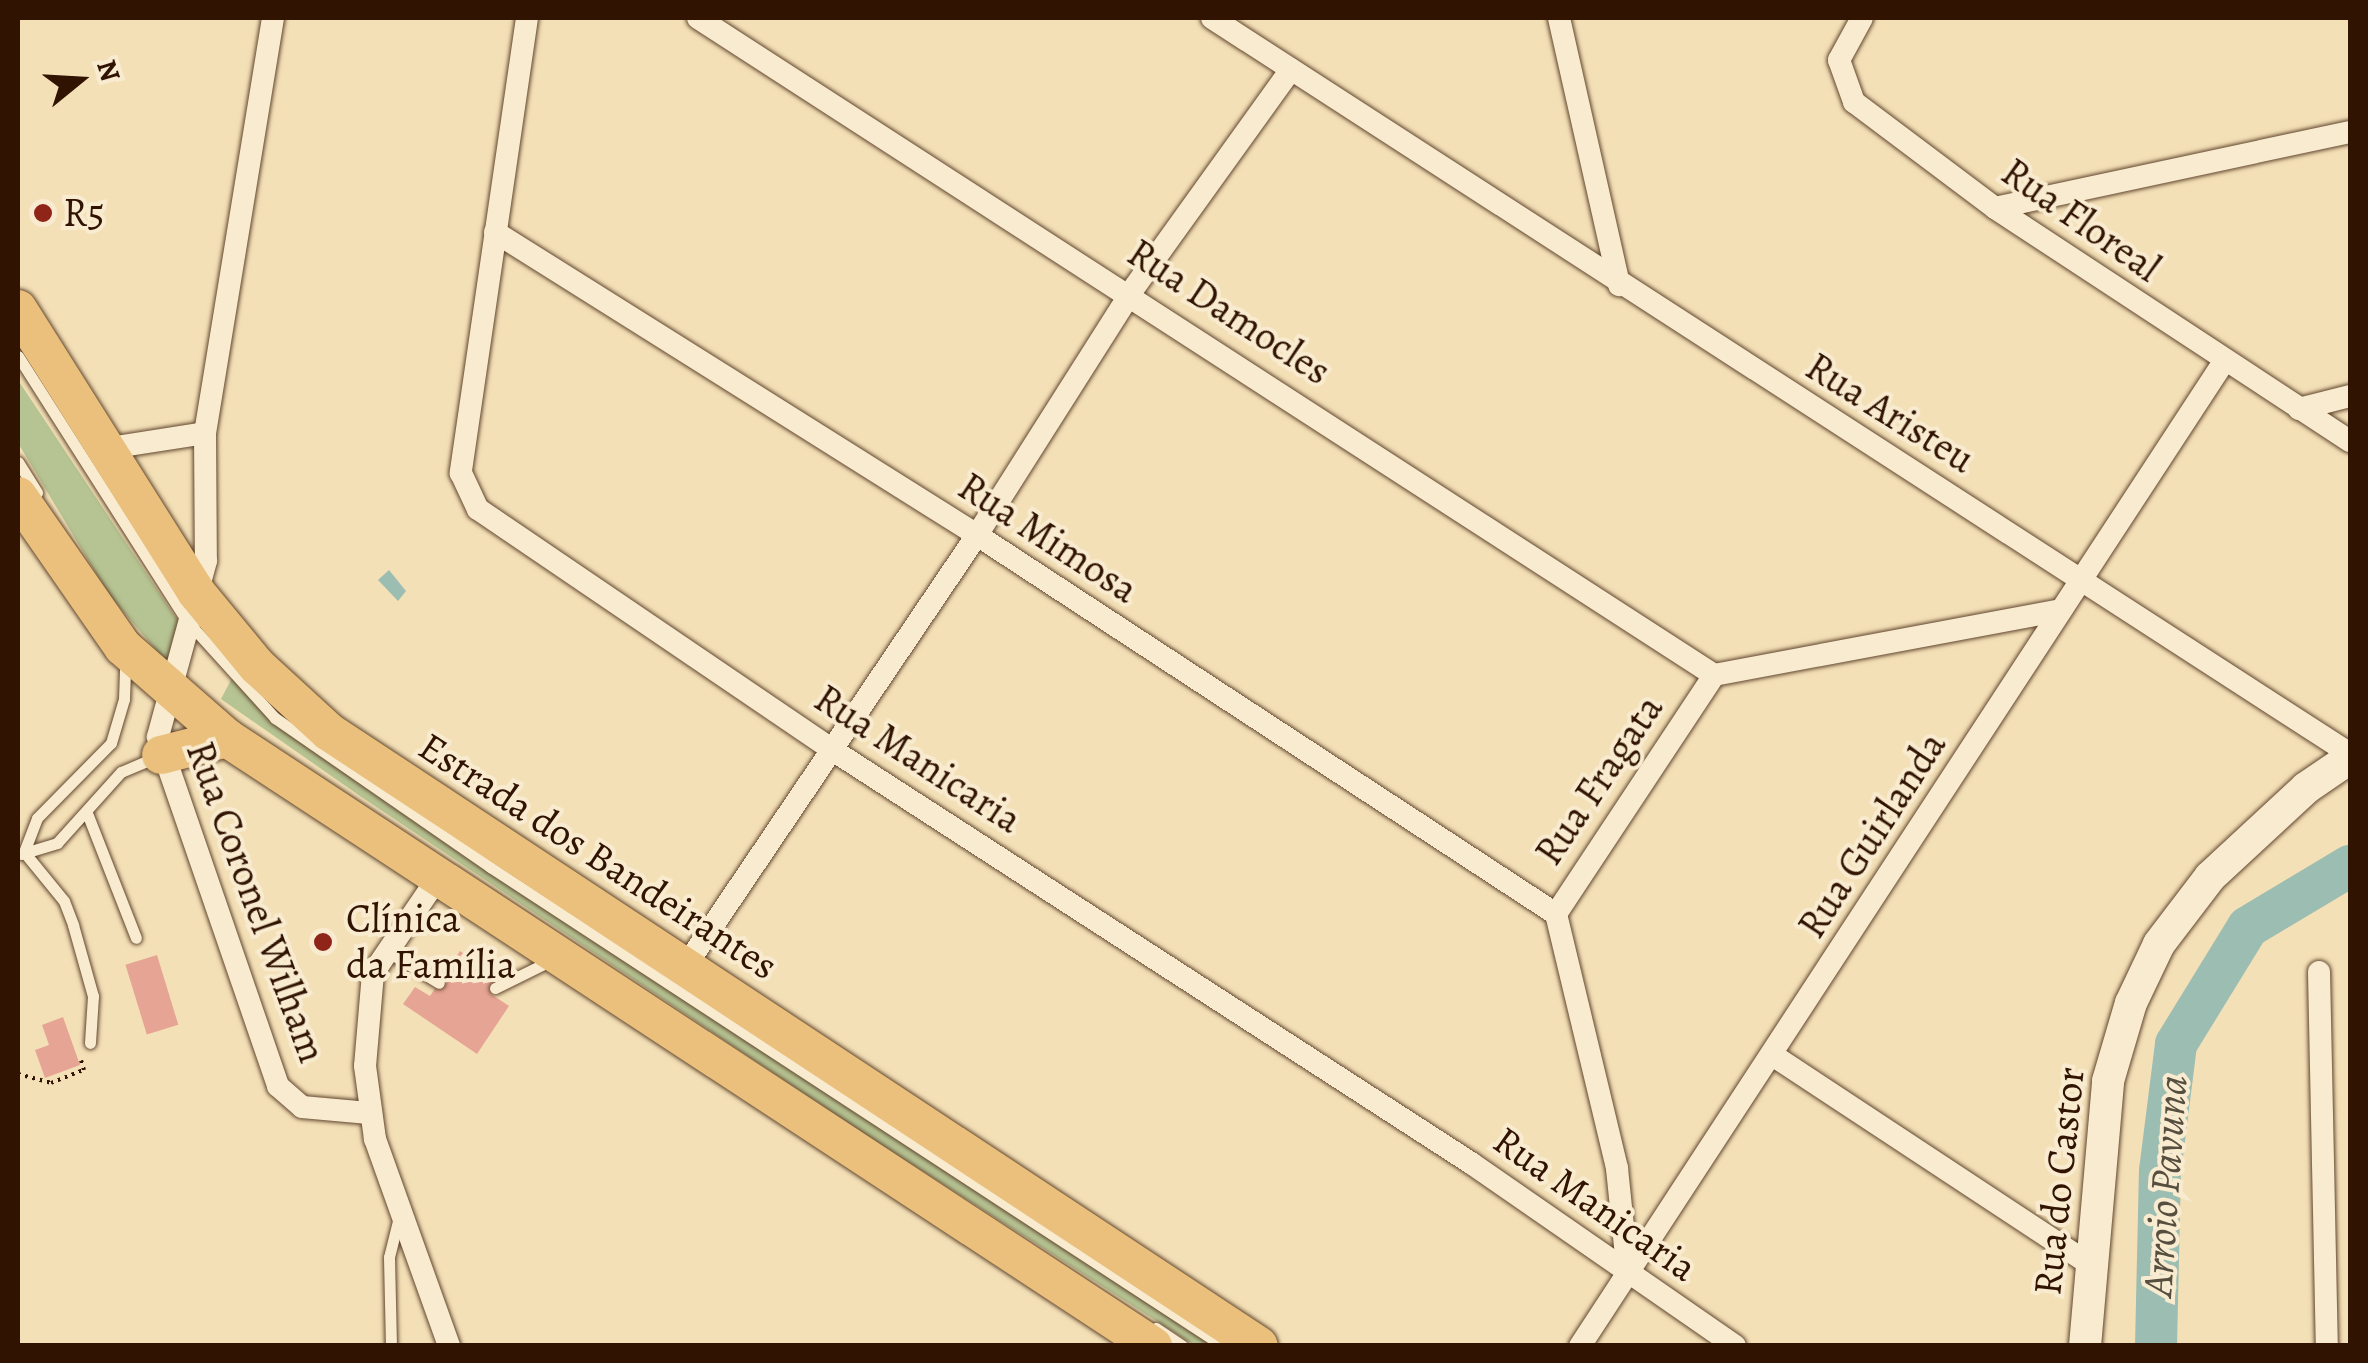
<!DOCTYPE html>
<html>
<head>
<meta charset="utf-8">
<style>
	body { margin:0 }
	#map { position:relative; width:2368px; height:1363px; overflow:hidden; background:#f4e0b7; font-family:Alegreya,serif }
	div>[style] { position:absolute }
	.green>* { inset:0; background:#b6c392 }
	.water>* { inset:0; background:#9cbdb1 }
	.river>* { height:42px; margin:-21px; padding:0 21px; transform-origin:21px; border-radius:21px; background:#9cbdb1 }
	.building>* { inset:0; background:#e6a494; transform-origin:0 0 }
	.path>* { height:4px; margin-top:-2px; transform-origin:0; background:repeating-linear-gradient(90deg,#301301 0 2.5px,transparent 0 7.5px) }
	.roads { filter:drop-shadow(0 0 2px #61462e) drop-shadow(0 0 2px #61462e) }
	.lane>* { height:11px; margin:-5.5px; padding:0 5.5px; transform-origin:5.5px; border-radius:5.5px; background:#f8ebd0 }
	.street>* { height:22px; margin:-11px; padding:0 11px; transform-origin:11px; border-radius:11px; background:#f8ebd0 }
	.secondary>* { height:32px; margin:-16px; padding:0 16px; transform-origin:16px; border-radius:16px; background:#f8ebd0 }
	.primary>* { height:38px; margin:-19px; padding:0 19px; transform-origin:19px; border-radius:19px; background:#eac07c }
	.dots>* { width:28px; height:28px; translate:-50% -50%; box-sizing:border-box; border:5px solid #f8ebd0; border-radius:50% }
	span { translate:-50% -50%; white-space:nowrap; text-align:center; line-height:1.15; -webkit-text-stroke:8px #f8ebd0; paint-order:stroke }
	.poi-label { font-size:40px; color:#301301 }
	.left { translate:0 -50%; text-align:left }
	.street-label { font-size:40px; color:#301301 }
	.water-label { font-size:42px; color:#564e3f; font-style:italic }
	.frame { position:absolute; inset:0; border:20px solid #301301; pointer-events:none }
	.north { position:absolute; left:30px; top:30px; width:100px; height:100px; -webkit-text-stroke:8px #f8ebd0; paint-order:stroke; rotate:72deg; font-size:28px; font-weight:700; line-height:40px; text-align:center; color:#301301 }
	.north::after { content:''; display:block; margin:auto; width:35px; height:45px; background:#301301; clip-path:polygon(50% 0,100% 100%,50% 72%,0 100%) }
</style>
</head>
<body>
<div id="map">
	<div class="green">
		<i style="clip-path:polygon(18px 380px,182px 627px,168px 664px,109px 595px,18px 443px)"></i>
		<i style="clip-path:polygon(232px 678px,293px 736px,369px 790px,1213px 1331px,1206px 1345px,1194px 1345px,854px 1127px,360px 796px,221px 699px)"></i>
	</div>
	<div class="water">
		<i style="clip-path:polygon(389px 570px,406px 591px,398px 601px,378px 580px)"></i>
	</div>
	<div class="river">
		<i style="left:2156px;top:1346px;width:175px;rotate:-88.7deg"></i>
		<i style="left:2160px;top:1171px;width:128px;rotate:-82.8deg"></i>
		<i style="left:2176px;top:1044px;width:137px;rotate:-58.4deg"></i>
		<i style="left:2248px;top:927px;width:119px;rotate:-30.9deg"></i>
	</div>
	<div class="building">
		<i style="clip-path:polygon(460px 951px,501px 979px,491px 994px,509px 1006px,477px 1054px,403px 1004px,415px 987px,430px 996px)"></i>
		<i style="left:157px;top:955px;width:73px;height:33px;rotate:73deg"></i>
		<i style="clip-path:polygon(63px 1017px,80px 1065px,45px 1078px,35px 1050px,49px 1045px,42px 1025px)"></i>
	</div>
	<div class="path">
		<i style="left:18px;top:1074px;width:34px;rotate:15deg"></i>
		<i style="left:51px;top:1083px;width:35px;rotate:-22deg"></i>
		<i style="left:84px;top:1070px;width:10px;rotate:-107deg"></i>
	</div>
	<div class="roads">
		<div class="lane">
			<i style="left:18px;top:356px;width:314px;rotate:57.5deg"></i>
			<i style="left:187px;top:621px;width:131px;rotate:47.8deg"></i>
			<i style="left:275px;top:718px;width:262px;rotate:34.7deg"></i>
			<i style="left:490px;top:867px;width:876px;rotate:33.16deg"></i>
			<i style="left:18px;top:462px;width:36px;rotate:58deg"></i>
			<i style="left:87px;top:813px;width:134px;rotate:68.6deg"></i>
			<i style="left:24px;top:852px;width:36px;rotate:-69deg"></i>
			<i style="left:37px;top:818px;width:105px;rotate:-45.4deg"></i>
			<i style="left:111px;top:743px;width:46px;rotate:-73.5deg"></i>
			<i style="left:124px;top:699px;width:37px;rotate:-88deg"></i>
			<i style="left:24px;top:852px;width:63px;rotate:50.8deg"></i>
			<i style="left:64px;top:901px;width:26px;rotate:69deg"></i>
			<i style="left:73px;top:925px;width:74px;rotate:74.3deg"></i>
			<i style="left:93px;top:996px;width:47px;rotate:93.7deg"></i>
			<i style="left:21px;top:854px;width:38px;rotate:-17deg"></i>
			<i style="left:57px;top:843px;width:96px;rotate:-48deg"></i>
			<i style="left:121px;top:772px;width:38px;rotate:-23deg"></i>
			<i style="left:385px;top:950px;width:63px;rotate:31.4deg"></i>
			<i style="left:495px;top:988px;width:66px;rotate:-26.2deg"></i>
			<i style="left:1156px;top:1328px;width:32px;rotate:34deg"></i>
			<i style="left:391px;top:1346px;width:89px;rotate:-91.3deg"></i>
			<i style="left:389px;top:1257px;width:41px;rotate:-76deg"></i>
		</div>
		<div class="street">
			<i style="left:273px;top:18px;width:421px;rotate:99.3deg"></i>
			<i style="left:205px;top:433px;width:128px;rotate:89.6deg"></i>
			<i style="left:206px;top:561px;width:182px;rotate:105.3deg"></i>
			<i style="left:158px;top:737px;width:369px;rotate:71deg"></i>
			<i style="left:278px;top:1086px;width:32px;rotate:41deg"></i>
			<i style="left:302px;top:1107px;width:67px;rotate:5.1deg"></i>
			<i style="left:527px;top:18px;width:460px;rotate:98.3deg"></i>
			<i style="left:461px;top:473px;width:40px;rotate:65deg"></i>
			<i style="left:478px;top:509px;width:427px;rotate:34.2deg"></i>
			<i style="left:831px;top:749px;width:762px;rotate:32.9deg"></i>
			<i style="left:1471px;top:1163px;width:321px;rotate:34.7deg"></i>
			<i style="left:698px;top:18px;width:1210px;rotate:32.89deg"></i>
			<i style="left:1212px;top:18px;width:1355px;rotate:32.89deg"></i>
			<i style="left:1559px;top:18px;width:274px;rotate:77.3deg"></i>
			<i style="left:1862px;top:18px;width:48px;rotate:118.7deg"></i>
			<i style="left:1839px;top:60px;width:45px;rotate:70.3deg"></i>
			<i style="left:1854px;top:102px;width:176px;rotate:36.9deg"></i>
			<i style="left:1995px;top:208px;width:425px;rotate:33.3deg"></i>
			<i style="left:1995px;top:208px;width:363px;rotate:-12.1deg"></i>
			<i style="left:495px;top:232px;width:569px;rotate:32.15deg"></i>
			<i style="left:977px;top:535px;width:692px;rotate:33.21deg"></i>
			<i style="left:2299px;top:409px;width:53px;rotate:-14.3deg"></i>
			<i style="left:103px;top:449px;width:103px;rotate:-8.9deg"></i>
			<i style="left:437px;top:879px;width:114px;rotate:124.2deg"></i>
			<i style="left:373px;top:973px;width:93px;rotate:94.9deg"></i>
			<i style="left:365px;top:1066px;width:74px;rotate:82.2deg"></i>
			<i style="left:375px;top:1139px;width:220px;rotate:70.3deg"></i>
			<i style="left:685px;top:967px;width:521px;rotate:-55.94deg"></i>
			<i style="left:977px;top:535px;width:288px;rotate:-57.6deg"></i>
			<i style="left:1131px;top:292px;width:274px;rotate:-54.3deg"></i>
			<i style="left:2319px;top:972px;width:374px;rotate:88.8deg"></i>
			<i style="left:1774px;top:1056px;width:377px;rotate:33.4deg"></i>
			<i style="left:1628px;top:1275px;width:108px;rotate:-95.9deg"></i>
			<i style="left:1617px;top:1168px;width:261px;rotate:-103.5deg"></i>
			<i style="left:1556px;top:914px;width:287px;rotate:-56.5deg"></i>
			<i style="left:1714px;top:675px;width:353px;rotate:-10.6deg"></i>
			<i style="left:1580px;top:1346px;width:1175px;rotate:-56.81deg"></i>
		</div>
		<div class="secondary">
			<i style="left:2085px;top:1346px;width:266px;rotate:-85deg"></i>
			<i style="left:2108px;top:1081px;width:81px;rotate:-73.6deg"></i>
			<i style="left:2131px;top:1003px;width:65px;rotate:-64.6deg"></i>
			<i style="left:2159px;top:944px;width:84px;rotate:-52.7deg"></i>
			<i style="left:2210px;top:877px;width:131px;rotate:-42.8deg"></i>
			<i style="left:2306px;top:788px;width:53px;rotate:-34.3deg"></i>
		</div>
		<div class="primary">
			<i style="left:18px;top:309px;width:334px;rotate:57.8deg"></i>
			<i style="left:196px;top:592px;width:96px;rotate:50.5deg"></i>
			<i style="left:257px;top:666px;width:98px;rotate:42.5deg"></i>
			<i style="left:329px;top:732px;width:1114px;rotate:33.43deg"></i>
			<i style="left:18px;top:496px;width:184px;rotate:55.2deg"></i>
			<i style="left:123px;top:647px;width:138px;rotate:41.2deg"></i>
			<i style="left:227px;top:738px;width:1108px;rotate:33.29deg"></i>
			<i style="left:161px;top:755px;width:68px;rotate:-14.4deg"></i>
		</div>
	</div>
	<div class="dots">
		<i style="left:43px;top:213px;background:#8f2418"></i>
		<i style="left:323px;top:942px;background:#8f2418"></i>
	</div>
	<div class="poi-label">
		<span class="left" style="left:63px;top:213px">R5</span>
		<span class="left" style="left:346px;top:942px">Clínica<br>da Família</span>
	</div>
	<div class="street-label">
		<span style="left:2081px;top:220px;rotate:35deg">Rua Floreal</span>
		<span style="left:1229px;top:312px;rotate:33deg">Rua Damocles</span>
		<span style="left:1890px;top:413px;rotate:32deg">Rua Aristeu</span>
		<span style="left:1048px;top:538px;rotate:33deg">Rua Mimosa</span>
		<span style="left:918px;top:759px;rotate:33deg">Rua Manicaria</span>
		<span style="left:1599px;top:780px;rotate:-56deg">Rua Fragata</span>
		<span style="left:1872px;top:835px;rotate:-57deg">Rua Guirlanda</span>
		<span style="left:598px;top:856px;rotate:33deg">Estrada dos Bandeirantes</span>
		<span style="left:256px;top:902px;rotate:70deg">Rua Coronel Wilham</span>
		<span style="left:2059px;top:1181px;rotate:-84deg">Rua do Castor</span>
		<span style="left:1595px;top:1204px;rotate:35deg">Rua Manicaria</span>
	</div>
	<div class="water-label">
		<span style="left:2165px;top:1186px;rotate:-86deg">Arroio Pavuna</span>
	</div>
	<div class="frame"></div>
	<div class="north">N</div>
</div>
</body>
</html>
